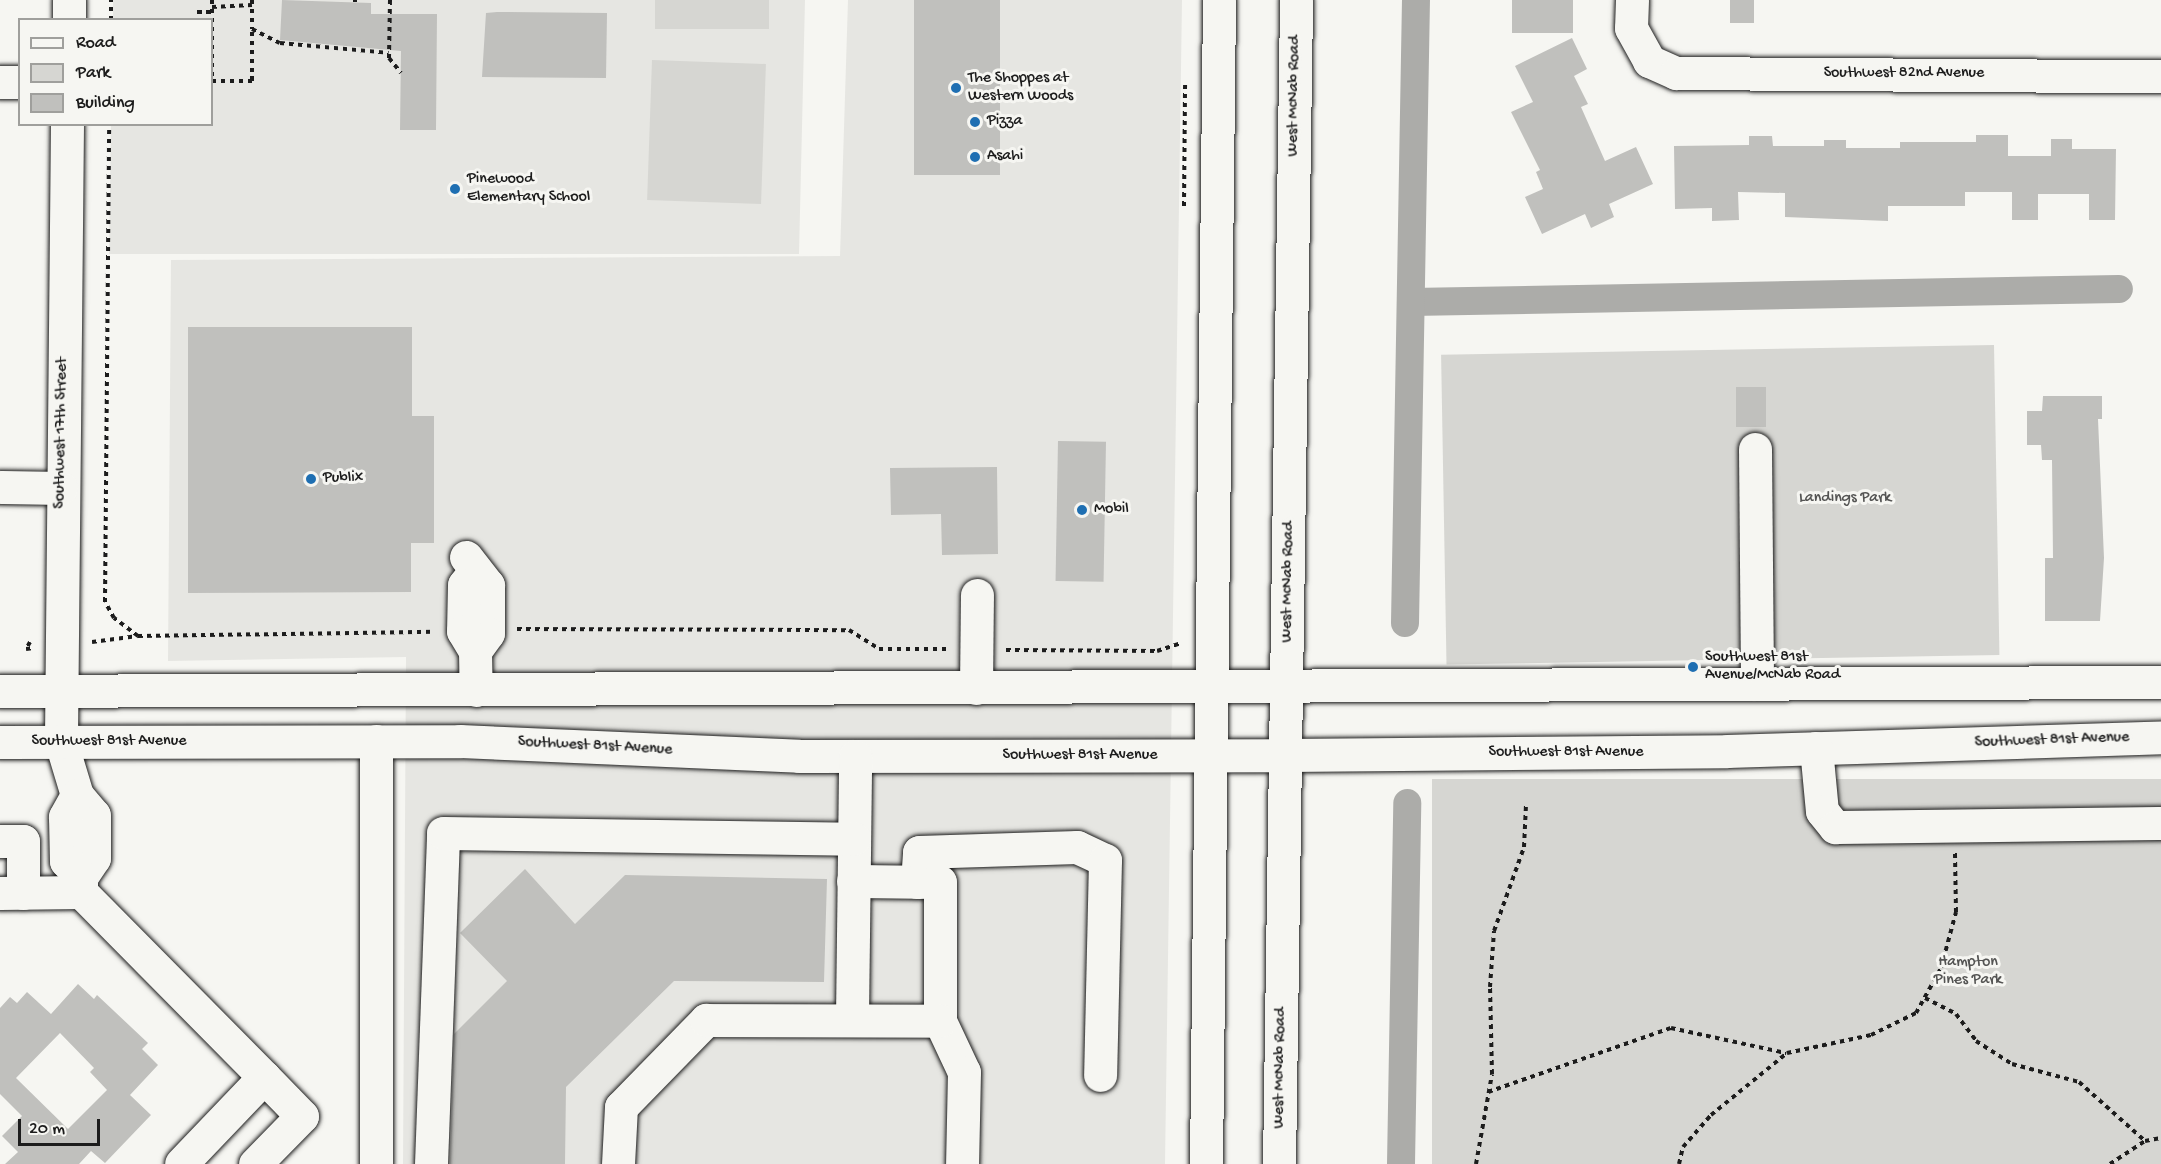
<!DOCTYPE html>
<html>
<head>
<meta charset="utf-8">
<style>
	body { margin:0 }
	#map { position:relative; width:2161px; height:1164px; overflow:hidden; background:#f6f6f2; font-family:"Gochi Hand",sans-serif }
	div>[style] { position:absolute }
	.built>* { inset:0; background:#e6e6e2 }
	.green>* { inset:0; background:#d6d6d2; transform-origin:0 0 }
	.canal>* { height:28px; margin:-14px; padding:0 14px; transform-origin:14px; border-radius:14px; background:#acaca9 }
	.building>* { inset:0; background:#c0c0bd; transform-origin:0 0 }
	.path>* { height:4px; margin-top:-2px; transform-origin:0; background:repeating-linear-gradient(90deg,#1c1c1c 0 4.5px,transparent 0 9px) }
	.roads { filter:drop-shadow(0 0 2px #1c1c1c) drop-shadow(0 0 2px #1c1c1c) }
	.minor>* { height:33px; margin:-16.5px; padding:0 16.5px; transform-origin:16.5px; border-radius:16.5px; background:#f6f6f2 }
	.major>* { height:33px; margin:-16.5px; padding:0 16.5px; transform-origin:16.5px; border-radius:16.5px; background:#f6f6f2 }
	.dots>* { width:16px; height:16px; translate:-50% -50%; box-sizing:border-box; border:3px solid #f6f6f2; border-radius:50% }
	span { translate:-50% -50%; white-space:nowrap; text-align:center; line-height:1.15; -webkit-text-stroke:6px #f6f6f2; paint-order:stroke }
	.street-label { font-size:16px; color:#1c1c1c }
	.poi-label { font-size:16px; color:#1c1c1c }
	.left { translate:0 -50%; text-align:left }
	.park-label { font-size:16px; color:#545453 }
	.legend { position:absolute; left:18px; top:18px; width:195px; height:108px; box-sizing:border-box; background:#f6f6f2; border:2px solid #9f9f9c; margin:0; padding:8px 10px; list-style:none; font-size:18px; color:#1c1c1c }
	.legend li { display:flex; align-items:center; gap:12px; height:30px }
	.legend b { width:30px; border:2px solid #9f9f9c }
	.scale { position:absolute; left:18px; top:1119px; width:82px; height:27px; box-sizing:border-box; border:3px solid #1c1c1c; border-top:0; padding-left:8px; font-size:18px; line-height:21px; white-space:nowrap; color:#1c1c1c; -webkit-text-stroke:4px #f6f6f2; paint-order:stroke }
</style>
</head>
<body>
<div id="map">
	<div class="built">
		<i style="clip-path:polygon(113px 0,805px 0,799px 254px,109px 254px,111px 125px,212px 124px,212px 20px,113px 19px)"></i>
		<i style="clip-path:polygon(848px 0,1182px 0,1165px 1164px,403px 1164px,406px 657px,168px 661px,171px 260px,840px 256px)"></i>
	</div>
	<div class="green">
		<i style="left:655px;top:0;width:114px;height:29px"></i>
		<i style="left:652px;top:60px;width:114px;height:140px;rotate:2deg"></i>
		<i style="left:1994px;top:345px;width:310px;height:553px;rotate:89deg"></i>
		<i style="left:2161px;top:779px;width:385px;height:729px;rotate:90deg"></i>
	</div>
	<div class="canal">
		<i style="left:1411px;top:302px;width:708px;rotate:-1.05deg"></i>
		<i style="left:1405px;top:623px;width:623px;rotate:-88.99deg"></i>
		<i style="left:1401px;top:1164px;width:361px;rotate:-89deg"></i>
	</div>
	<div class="building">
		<i style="clip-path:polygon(282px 0,371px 3px,371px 14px,437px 14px,436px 130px,400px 130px,401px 51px,280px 40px)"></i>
		<i style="left:914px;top:0;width:86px;height:175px"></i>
		<i style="left:1512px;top:0;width:61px;height:33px"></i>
		<i style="left:1730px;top:0;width:24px;height:23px"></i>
		<i style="clip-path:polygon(497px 12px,607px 13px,606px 78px,482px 77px,486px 13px)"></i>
		<i style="clip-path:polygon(1572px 38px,1587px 69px,1574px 76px,1588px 104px,1581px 107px,1605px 161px,1636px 147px,1653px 184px,1609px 204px,1614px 217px,1591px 228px,1585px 214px,1542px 234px,1525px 197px,1543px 189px,1536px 172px,1540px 170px,1511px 112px,1533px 102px,1515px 66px)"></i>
		<i style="clip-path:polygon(1976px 135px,2008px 135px,2008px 156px,2051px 156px,2051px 139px,2072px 139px,2072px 149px,2116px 149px,2115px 220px,2089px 220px,2089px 194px,2038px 194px,2038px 220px,2012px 220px,2012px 192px,1965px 192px,1965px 206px,1888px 206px,1888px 221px,1785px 217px,1785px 193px,1738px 192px,1739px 220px,1712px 221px,1712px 208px,1675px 209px,1674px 146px,1749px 145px,1749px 136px,1772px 136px,1773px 146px,1824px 146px,1824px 140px,1846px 140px,1846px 148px,1900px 148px,1900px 142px,1976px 142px)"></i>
		<i style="clip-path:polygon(188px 327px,412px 327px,412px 416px,434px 416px,434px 543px,411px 543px,411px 592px,188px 593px)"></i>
		<i style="left:1736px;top:387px;width:30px;height:40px"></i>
		<i style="clip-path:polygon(2043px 396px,2102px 396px,2102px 419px,2098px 419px,2104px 558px,2100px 621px,2045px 621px,2045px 558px,2053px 558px,2052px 460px,2042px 460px,2041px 445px,2027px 445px,2027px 411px,2042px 411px)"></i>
		<i style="left:1058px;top:441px;width:48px;height:140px;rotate:1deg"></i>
		<i style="clip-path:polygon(997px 467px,998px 554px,942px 555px,941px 514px,891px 515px,890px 468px)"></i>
		<i style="clip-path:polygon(525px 869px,575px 924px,625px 875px,827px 879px,824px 982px,674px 981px,566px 1087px,565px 1164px,450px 1164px,454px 1034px,507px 981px,460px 933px)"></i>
		<i style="clip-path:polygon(evenodd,78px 984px,94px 999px,97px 995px,148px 1043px,142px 1049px,158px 1065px,130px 1095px,151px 1115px,105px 1163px,91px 1151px,79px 1164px,5px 1164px,18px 1152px,2px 1136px,22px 1116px,0 1094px,0 1008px,10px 997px,17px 1003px,27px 992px,51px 1014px,78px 984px,60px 1033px,94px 1068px,90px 1072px,107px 1090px,68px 1129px,16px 1078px,60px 1033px)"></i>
	</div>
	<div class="path">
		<i style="left:212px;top:0;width:81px;rotate:90deg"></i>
		<i style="left:212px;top:81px;width:40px"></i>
		<i style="left:252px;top:81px;width:52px;rotate:-90deg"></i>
		<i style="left:252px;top:29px;width:31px;rotate:27deg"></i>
		<i style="left:280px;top:43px;width:109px;rotate:5.2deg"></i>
		<i style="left:252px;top:0;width:29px;rotate:90deg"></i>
		<i style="left:390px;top:0;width:58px;rotate:91deg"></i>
		<i style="left:389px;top:58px;width:19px;rotate:51deg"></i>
		<i style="left:355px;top:2px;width:2px;rotate:-90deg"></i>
		<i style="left:212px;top:7px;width:40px;rotate:-2.9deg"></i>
		<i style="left:197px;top:12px;width:15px"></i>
		<i style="left:111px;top:20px;width:20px;rotate:-90deg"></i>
		<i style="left:1184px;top:206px;width:121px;rotate:-89.5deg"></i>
		<i style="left:517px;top:629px;width:332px;rotate:0.2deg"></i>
		<i style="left:849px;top:630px;width:36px;rotate:32deg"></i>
		<i style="left:879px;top:649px;width:69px"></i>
		<i style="left:138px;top:636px;width:296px;rotate:-0.8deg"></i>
		<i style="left:30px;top:642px;width:8px;rotate:120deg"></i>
		<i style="left:26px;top:649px;width:8px;rotate:-7deg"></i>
		<i style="left:92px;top:642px;width:46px;rotate:-7.4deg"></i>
		<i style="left:138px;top:636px;width:30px;rotate:-143deg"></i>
		<i style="left:114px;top:618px;width:18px;rotate:-119deg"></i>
		<i style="left:105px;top:602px;width:478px;rotate:-89.5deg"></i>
		<i style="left:1006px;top:650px;width:151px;rotate:0.4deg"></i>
		<i style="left:1157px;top:651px;width:26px;rotate:-18deg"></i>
		<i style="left:1925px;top:998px;width:35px;rotate:27deg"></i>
		<i style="left:1956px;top:1014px;width:34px;rotate:53deg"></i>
		<i style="left:1976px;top:1041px;width:43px;rotate:32.6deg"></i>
		<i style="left:2012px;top:1064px;width:69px;rotate:15deg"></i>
		<i style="left:2079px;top:1082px;width:89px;rotate:41.8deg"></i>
		<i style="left:1488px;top:1092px;width:194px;rotate:-19.3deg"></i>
		<i style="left:1671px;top:1028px;width:118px;rotate:12.3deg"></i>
		<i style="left:1476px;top:1164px;width:91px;rotate:-79.9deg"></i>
		<i style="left:1492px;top:1074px;width:87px;rotate:-91.3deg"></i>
		<i style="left:1490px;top:987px;width:56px;rotate:-85.9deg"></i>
		<i style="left:1494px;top:931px;width:89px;rotate:-70.3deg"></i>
		<i style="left:1524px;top:847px;width:42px;rotate:-87.3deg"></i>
		<i style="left:1679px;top:1164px;width:17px;rotate:-77deg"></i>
		<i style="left:1683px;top:1147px;width:43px;rotate:-48.8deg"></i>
		<i style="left:1711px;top:1115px;width:98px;rotate:-39.2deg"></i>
		<i style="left:1787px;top:1053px;width:86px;rotate:-12.1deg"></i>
		<i style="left:1871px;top:1035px;width:50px;rotate:-26.1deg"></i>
		<i style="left:1916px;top:1013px;width:51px;rotate:-60.9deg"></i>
		<i style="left:1941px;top:968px;width:58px;rotate:-75deg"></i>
		<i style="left:1956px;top:912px;width:59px;rotate:-91deg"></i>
		<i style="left:2110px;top:1164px;width:42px;rotate:-33.3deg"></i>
		<i style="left:2145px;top:1141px;width:16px;rotate:-11deg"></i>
	</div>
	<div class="roads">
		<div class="minor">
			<i style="left:1632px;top:0;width:28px;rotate:92deg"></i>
			<i style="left:1631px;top:28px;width:38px;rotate:61deg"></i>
			<i style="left:1649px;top:61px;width:30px;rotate:24deg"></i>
			<i style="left:1676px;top:73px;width:485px;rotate:0.4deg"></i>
			<i style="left:69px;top:20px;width:20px;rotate:-90deg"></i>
			<i style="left:0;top:82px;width:20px"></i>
			<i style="left:67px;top:124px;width:618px;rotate:90.56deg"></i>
			<i style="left:61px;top:742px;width:55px;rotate:73.2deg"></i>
			<i style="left:77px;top:795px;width:26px;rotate:50deg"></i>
			<i style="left:94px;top:815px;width:43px;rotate:90deg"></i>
			<i style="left:94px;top:858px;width:23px;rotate:124deg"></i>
			<i style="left:81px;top:877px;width:15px;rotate:90deg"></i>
			<i style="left:81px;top:892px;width:260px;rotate:45.3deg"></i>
			<i style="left:264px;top:1077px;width:120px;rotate:133.7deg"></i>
			<i style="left:1755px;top:449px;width:235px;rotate:89.5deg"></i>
			<i style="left:0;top:487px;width:61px;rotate:0.9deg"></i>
			<i style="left:466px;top:557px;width:36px;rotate:52deg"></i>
			<i style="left:488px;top:585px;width:48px;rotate:90deg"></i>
			<i style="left:488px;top:633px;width:22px;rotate:126deg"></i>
			<i style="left:474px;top:572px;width:16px;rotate:128deg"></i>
			<i style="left:464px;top:585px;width:46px;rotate:91.2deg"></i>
			<i style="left:463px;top:631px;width:23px;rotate:59deg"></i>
			<i style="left:475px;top:651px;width:39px;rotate:89deg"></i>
			<i style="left:976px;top:688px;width:93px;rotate:-89.4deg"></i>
			<i style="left:0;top:691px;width:2161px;rotate:-0.24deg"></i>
			<i style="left:0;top:742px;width:460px;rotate:-0.1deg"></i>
			<i style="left:460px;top:741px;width:339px;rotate:2.5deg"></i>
			<i style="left:799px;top:756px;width:487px;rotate:-0.1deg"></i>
			<i style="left:1286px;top:755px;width:441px;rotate:-0.5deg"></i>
			<i style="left:1727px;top:751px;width:434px;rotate:-1.8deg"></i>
			<i style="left:1816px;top:748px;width:63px;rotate:84.6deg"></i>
			<i style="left:1822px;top:811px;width:21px;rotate:51deg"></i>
			<i style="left:1835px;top:827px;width:326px;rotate:-0.7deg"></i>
			<i style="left:77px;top:795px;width:25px;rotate:119deg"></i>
			<i style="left:65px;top:817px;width:44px;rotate:88.7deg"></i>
			<i style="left:66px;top:861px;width:22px;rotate:47deg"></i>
			<i style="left:0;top:841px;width:23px"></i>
			<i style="left:23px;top:841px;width:52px;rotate:90deg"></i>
			<i style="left:853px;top:881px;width:87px;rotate:0.7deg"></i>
			<i style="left:940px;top:882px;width:139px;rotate:90deg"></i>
			<i style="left:940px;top:1021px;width:56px;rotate:64.8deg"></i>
			<i style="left:964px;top:1072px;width:92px;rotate:91.2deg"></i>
			<i style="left:917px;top:882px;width:30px;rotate:-86deg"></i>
			<i style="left:919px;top:852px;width:158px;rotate:-1.8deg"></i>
			<i style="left:1077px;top:847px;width:31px;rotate:25deg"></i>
			<i style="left:1105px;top:860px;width:215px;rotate:91.3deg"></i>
			<i style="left:0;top:893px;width:81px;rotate:-0.7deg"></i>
			<i style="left:852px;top:1017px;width:261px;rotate:-89.3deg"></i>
			<i style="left:255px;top:1164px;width:67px;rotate:-45.6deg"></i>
			<i style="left:302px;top:1116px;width:54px;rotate:-134.3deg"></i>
			<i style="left:376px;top:1164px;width:423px;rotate:-90deg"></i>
			<i style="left:431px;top:1164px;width:331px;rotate:-87.9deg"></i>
			<i style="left:443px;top:833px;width:411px;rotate:0.8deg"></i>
			<i style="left:618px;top:1164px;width:57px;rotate:-87deg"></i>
			<i style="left:621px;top:1107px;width:122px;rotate:-45.7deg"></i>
			<i style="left:706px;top:1020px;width:234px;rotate:0.2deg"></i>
		</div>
		<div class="major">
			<i style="left:1206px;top:1164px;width:1164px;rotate:-89.36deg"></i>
			<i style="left:1279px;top:1164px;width:1164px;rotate:-89.16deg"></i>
		</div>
	</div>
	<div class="dots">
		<i style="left:956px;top:88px;background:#1f6fb2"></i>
		<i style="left:975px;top:122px;background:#1f6fb2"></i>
		<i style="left:975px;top:157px;background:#1f6fb2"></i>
		<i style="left:455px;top:189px;background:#1f6fb2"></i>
		<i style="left:311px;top:479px;background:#1f6fb2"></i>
		<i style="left:1082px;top:510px;background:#1f6fb2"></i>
		<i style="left:1693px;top:667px;background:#1f6fb2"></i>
	</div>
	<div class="street-label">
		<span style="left:1904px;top:74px">Southwest 82nd Avenue</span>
		<span style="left:1295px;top:96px;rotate:-89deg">West McNab Road</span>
		<span style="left:62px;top:433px;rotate:-89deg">Southwest 17th Street</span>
		<span style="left:1289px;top:582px;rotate:-89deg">West McNab Road</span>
		<span style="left:2052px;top:741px;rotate:-2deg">Southwest 81st Avenue</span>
		<span style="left:109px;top:742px">Southwest 81st Avenue</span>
		<span style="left:595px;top:747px;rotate:3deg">Southwest 81st Avenue</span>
		<span style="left:1566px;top:753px">Southwest 81st Avenue</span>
		<span style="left:1080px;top:756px">Southwest 81st Avenue</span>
		<span style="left:1281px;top:1068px;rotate:-89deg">West McNab Road</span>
	</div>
	<div class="poi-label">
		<span class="left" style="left:968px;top:88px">The Shoppes at<br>Western Woods</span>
		<span class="left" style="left:987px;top:122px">Pizza</span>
		<span class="left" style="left:987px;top:157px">Asahi</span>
		<span class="left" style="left:467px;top:189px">Pinewood<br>Elementary School</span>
		<span class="left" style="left:323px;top:479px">Publix</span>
		<span class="left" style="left:1094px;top:510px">Mobil</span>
		<span class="left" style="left:1705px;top:667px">Southwest 81st<br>Avenue/McNab Road</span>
	</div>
	<div class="park-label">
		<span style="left:1845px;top:499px">Landings Park</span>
		<span style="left:1968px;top:972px">Hampton<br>Pines Park</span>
	</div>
	<ul class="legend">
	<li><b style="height:8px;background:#f6f6f2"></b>Road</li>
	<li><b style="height:16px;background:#d6d6d2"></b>Park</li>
	<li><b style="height:16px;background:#c0c0bd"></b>Building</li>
	</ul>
	<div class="scale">20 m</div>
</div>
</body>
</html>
